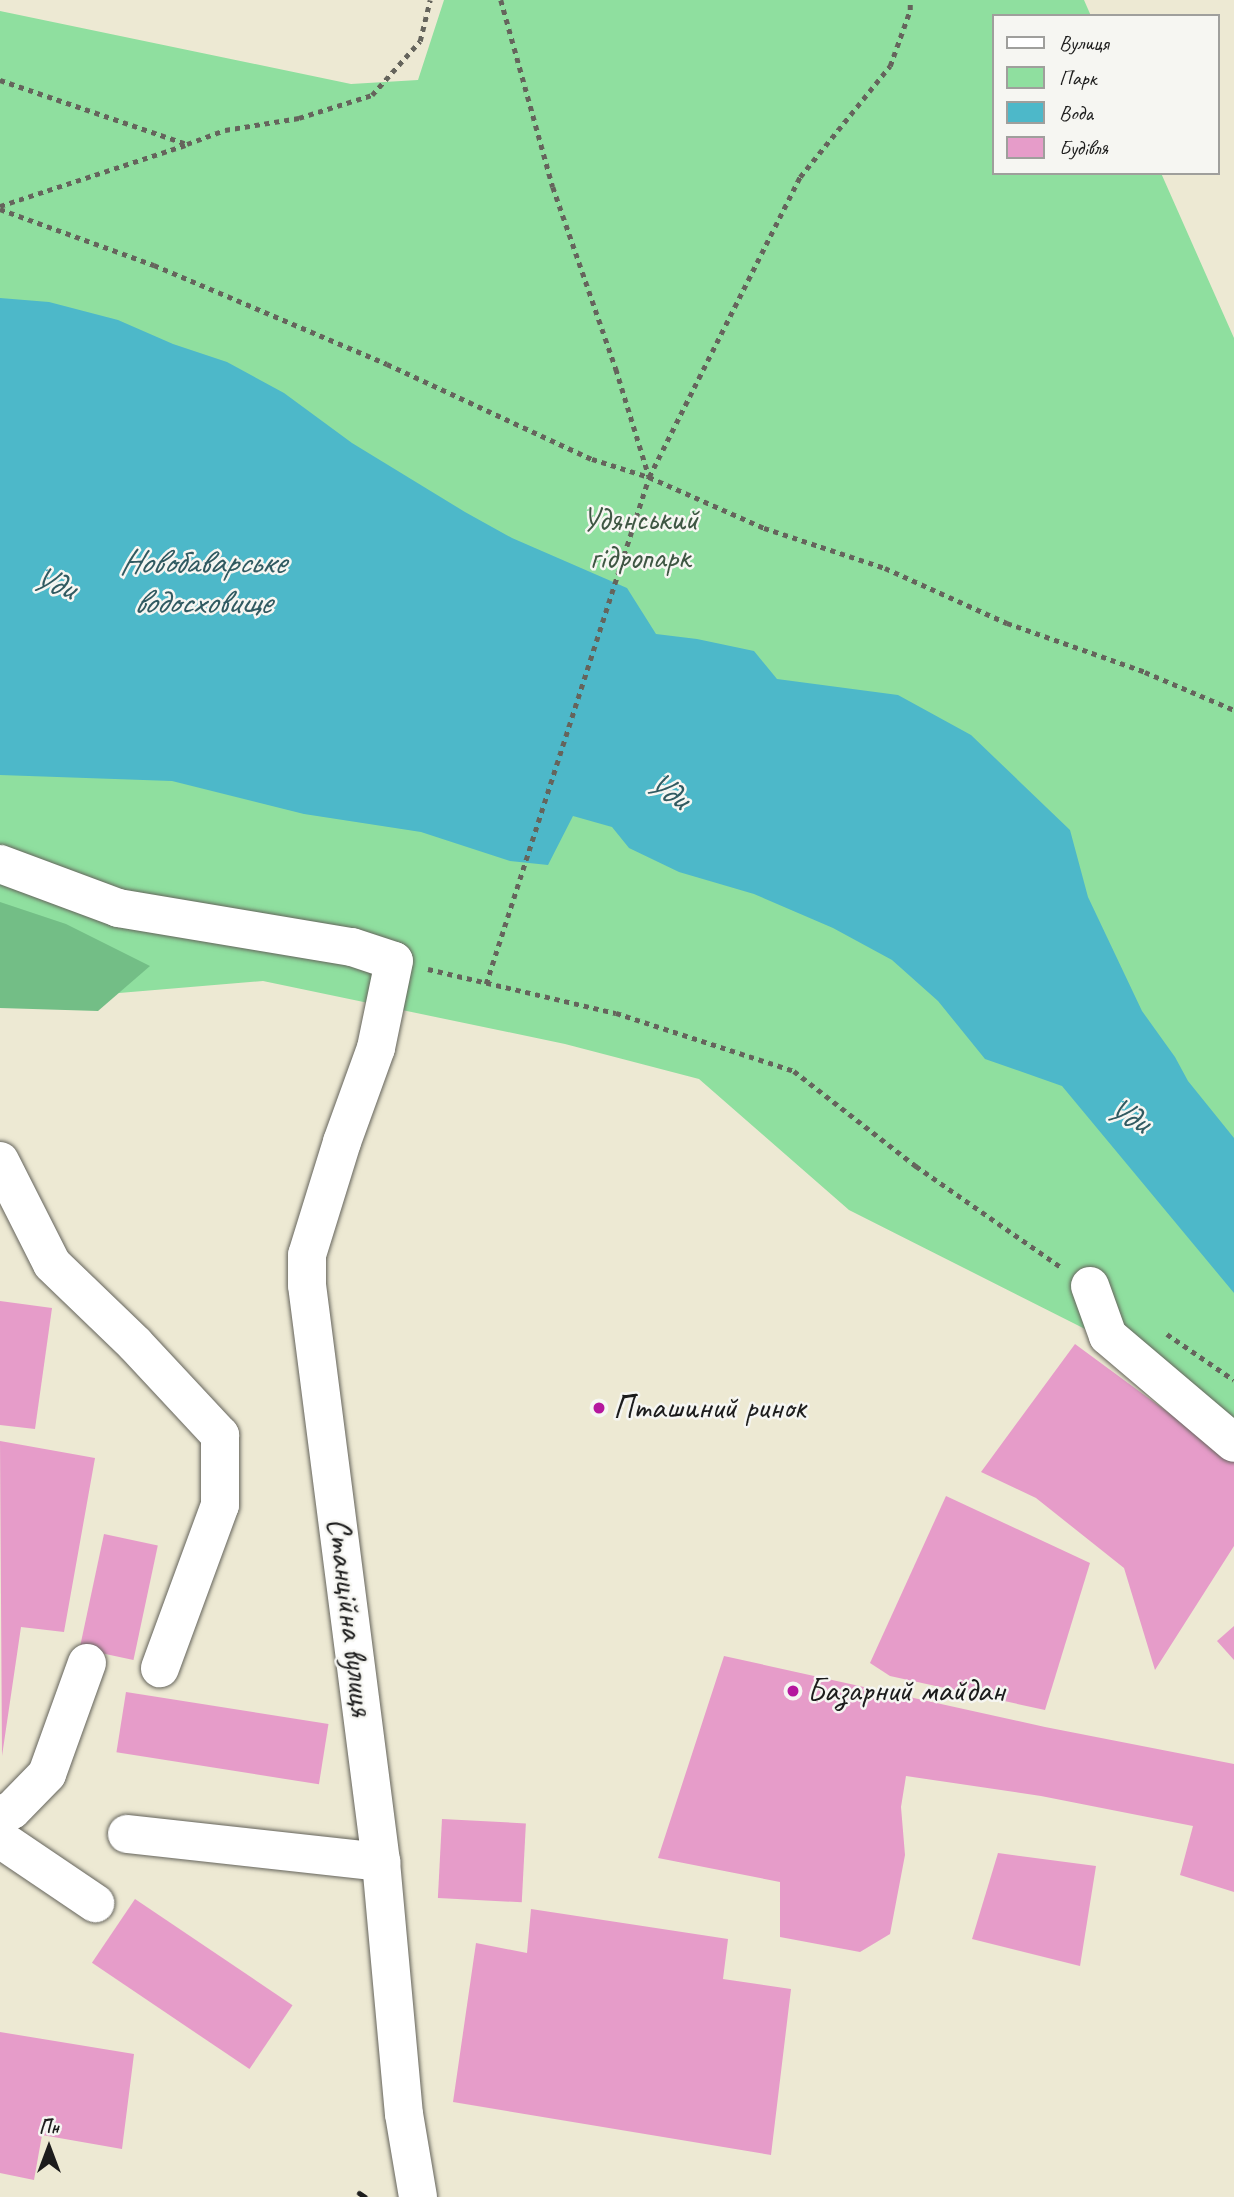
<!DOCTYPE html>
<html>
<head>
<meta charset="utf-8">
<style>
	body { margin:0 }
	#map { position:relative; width:1234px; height:2197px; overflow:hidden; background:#ede9d3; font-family:Caveat,sans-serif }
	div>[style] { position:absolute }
	.green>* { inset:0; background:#8fdf9f }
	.forest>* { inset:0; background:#73be86 }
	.water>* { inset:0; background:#4db8c9 }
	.building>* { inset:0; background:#e69cc9; transform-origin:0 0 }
	.path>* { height:4.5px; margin-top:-2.25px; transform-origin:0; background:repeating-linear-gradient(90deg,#65645c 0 5px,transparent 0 10px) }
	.roads { filter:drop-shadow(0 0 2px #65645c) drop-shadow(0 0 2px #65645c) }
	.minor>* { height:38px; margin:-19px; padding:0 19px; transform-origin:19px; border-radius:19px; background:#fff }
	.rail>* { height:5px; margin:-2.5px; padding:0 2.5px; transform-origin:2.5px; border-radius:2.5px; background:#1c1c1c }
	.dots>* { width:19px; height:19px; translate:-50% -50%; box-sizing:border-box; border:4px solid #f6f6f2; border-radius:50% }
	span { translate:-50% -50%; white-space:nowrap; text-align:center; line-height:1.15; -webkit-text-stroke:5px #f6f6f2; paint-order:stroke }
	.park-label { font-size:33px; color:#3e5643 }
	.poi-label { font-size:33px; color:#1c1c1c }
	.left { translate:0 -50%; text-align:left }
	.street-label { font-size:33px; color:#1c1c1c }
	.water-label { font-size:35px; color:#305a61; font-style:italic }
	.legend { position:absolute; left:992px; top:14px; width:228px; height:161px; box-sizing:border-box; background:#f6f6f2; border:2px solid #9f9f9c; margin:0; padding:9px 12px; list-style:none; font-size:21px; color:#1c1c1c }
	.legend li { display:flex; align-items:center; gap:14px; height:35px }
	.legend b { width:35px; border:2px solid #9f9f9c }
	.north { position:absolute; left:14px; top:2113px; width:70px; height:70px; -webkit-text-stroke:5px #f6f6f2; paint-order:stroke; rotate:0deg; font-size:19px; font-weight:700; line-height:28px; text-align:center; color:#1c1c1c }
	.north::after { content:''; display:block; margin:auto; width:24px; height:32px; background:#1c1c1c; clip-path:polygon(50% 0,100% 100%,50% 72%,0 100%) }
</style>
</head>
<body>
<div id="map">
	<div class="green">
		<i style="clip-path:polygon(444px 0,1084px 0,1091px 16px,994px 16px,994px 173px,1161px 173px,1234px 338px,1234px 1431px,1091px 1332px,849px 1210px,699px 1079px,565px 1044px,263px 981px,0 1003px,0 11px,351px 84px,418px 80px)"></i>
	</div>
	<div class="forest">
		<i style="clip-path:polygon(0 902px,66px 924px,150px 966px,98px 1011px,0 1008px)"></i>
	</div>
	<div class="water">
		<i style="clip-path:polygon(0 298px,49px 302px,118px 320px,173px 344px,227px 362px,284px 393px,352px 443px,465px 512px,512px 538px,627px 588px,656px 634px,697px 639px,754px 651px,777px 679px,898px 695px,971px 735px,1070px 830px,1088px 897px,1142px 1011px,1175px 1057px,1188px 1081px,1234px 1138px,1234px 1293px,1062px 1086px,985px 1059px,938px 1001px,892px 960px,833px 928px,754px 894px,679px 872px,629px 848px,612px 827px,573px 816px,548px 865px,510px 861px,421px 832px,304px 814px,172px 781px,0 775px)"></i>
	</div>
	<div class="building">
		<i style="clip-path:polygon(0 1301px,52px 1308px,35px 1429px,0 1425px)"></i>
		<i style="clip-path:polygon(1075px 1344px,1234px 1461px,1234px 1546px,1155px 1670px,1124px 1568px,1036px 1498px,981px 1472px)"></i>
		<i style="clip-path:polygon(0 1441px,95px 1458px,64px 1632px,21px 1627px,2px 1756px)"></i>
		<i style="clip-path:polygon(946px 1496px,1090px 1563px,1045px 1710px,890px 1676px,870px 1663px)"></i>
		<i style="left:104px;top:1534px;width:55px;height:117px;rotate:12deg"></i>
		<i style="clip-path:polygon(1234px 1626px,1234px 1660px,1217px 1641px)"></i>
		<i style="clip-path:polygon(724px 1656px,1045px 1727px,1234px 1764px,1234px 1892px,1180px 1875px,1193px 1826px,1041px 1796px,906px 1776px,901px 1807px,905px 1855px,890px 1934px,860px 1952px,780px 1937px,780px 1882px,658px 1858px)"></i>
		<i style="left:126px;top:1692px;width:205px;height:61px;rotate:9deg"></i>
		<i style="left:442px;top:1819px;width:84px;height:79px;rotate:3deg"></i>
		<i style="clip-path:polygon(998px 1853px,1096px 1866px,1080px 1966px,972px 1939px)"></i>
		<i style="left:135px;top:1899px;width:190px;height:77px;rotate:34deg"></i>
		<i style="clip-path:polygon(531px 1909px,728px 1939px,723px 1979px,791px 1989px,771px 2155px,453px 2102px,476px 1943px,527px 1953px)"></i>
		<i style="clip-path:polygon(0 2032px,134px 2054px,122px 2149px,42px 2135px,34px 2180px,0 2173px)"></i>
	</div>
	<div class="path">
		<i style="left:501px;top:0;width:194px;rotate:74.5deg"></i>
		<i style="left:553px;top:187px;width:193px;rotate:70.9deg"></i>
		<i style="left:616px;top:369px;width:112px;rotate:72.9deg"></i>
		<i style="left:0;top:80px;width:198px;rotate:18.9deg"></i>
		<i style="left:187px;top:144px;width:40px;rotate:-20.2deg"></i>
		<i style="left:225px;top:130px;width:75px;rotate:-9.2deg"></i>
		<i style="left:299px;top:118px;width:77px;rotate:-17.5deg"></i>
		<i style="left:372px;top:95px;width:72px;rotate:-48.4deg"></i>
		<i style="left:420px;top:41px;width:42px;rotate:-76.3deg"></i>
		<i style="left:0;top:206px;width:195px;rotate:-18.2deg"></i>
		<i style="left:0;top:209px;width:164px;rotate:20deg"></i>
		<i style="left:154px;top:265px;width:253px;rotate:23deg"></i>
		<i style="left:387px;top:364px;width:226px;rotate:24.9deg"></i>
		<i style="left:592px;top:459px;width:60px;rotate:17.5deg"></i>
		<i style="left:649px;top:477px;width:126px;rotate:23.9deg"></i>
		<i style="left:764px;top:528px;width:127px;rotate:18.3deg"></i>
		<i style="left:885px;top:568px;width:134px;rotate:24.3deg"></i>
		<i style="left:1007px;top:623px;width:146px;rotate:19.5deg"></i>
		<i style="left:1145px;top:672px;width:97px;rotate:23.1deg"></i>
		<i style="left:428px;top:969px;width:193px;rotate:13.2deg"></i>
		<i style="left:616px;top:1013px;width:187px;rotate:18deg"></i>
		<i style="left:794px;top:1071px;width:155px;rotate:37.9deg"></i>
		<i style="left:916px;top:1166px;width:178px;rotate:34.9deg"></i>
		<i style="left:486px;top:984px;width:533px;rotate:-72.18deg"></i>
		<i style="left:649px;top:477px;width:336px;rotate:-63.3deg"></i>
		<i style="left:800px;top:177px;width:143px;rotate:-51deg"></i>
		<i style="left:890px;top:66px;width:59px;rotate:-70.3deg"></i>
		<i style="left:910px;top:10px;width:10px;rotate:-90deg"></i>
		<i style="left:1167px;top:1334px;width:81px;rotate:34.5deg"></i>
	</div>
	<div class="roads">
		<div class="minor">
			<i style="left:0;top:864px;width:126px;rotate:20.4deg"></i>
			<i style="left:118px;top:908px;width:237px;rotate:9.5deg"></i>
			<i style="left:352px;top:947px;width:44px;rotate:18.4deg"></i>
			<i style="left:394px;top:961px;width:89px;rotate:101.7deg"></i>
			<i style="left:376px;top:1048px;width:100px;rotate:109.9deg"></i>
			<i style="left:342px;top:1142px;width:118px;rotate:107.2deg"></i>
			<i style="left:307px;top:1255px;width:30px;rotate:90deg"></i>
			<i style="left:307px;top:1285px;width:582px;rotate:82.69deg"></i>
			<i style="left:381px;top:1862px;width:253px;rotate:84.8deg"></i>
			<i style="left:404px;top:2114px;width:84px;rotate:80.4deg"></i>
			<i style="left:0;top:1161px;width:115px;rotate:63.2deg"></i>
			<i style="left:52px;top:1264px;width:115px;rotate:43.9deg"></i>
			<i style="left:135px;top:1344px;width:125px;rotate:47deg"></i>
			<i style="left:220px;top:1435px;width:70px;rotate:90deg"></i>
			<i style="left:220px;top:1505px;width:174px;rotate:110.2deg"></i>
			<i style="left:1090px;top:1286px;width:53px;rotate:70.2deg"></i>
			<i style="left:1108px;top:1336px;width:165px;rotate:40.3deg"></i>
			<i style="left:0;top:1815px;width:13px;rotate:-23deg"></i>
			<i style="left:12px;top:1810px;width:50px;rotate:-45.8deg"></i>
			<i style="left:47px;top:1774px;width:118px;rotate:-70.2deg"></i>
			<i style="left:127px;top:1834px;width:256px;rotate:6.3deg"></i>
			<i style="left:0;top:1839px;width:115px;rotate:34deg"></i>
		</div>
	</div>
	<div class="rail">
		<i style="left:359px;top:2193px;width:7px;rotate:34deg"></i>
	</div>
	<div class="dots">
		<i style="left:599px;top:1408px;background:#b5179e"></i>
		<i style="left:793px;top:1691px;background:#b5179e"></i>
	</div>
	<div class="park-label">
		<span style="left:640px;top:539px">Удянський<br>гідропарк</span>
	</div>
	<div class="poi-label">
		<span class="left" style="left:613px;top:1408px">Пташиний ринок</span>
		<span class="left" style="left:807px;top:1691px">Базарний майдан</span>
	</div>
	<div class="street-label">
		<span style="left:350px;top:1617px;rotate:83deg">Станційна вулиця</span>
	</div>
	<div class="water-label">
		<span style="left:202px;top:582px">Новобаварське<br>водосховище</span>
		<span style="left:53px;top:583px;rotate:16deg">Уди</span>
		<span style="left:667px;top:790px;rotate:30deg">Уди</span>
		<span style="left:1127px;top:1115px;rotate:24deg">Уди</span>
	</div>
	<ul class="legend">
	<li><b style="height:9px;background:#fff"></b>Вулиця</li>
	<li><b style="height:19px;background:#8fdf9f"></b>Парк</li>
	<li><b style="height:19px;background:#4db8c9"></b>Вода</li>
	<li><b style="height:19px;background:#e69cc9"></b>Будівля</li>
	</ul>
	<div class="north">Пн</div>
</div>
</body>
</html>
